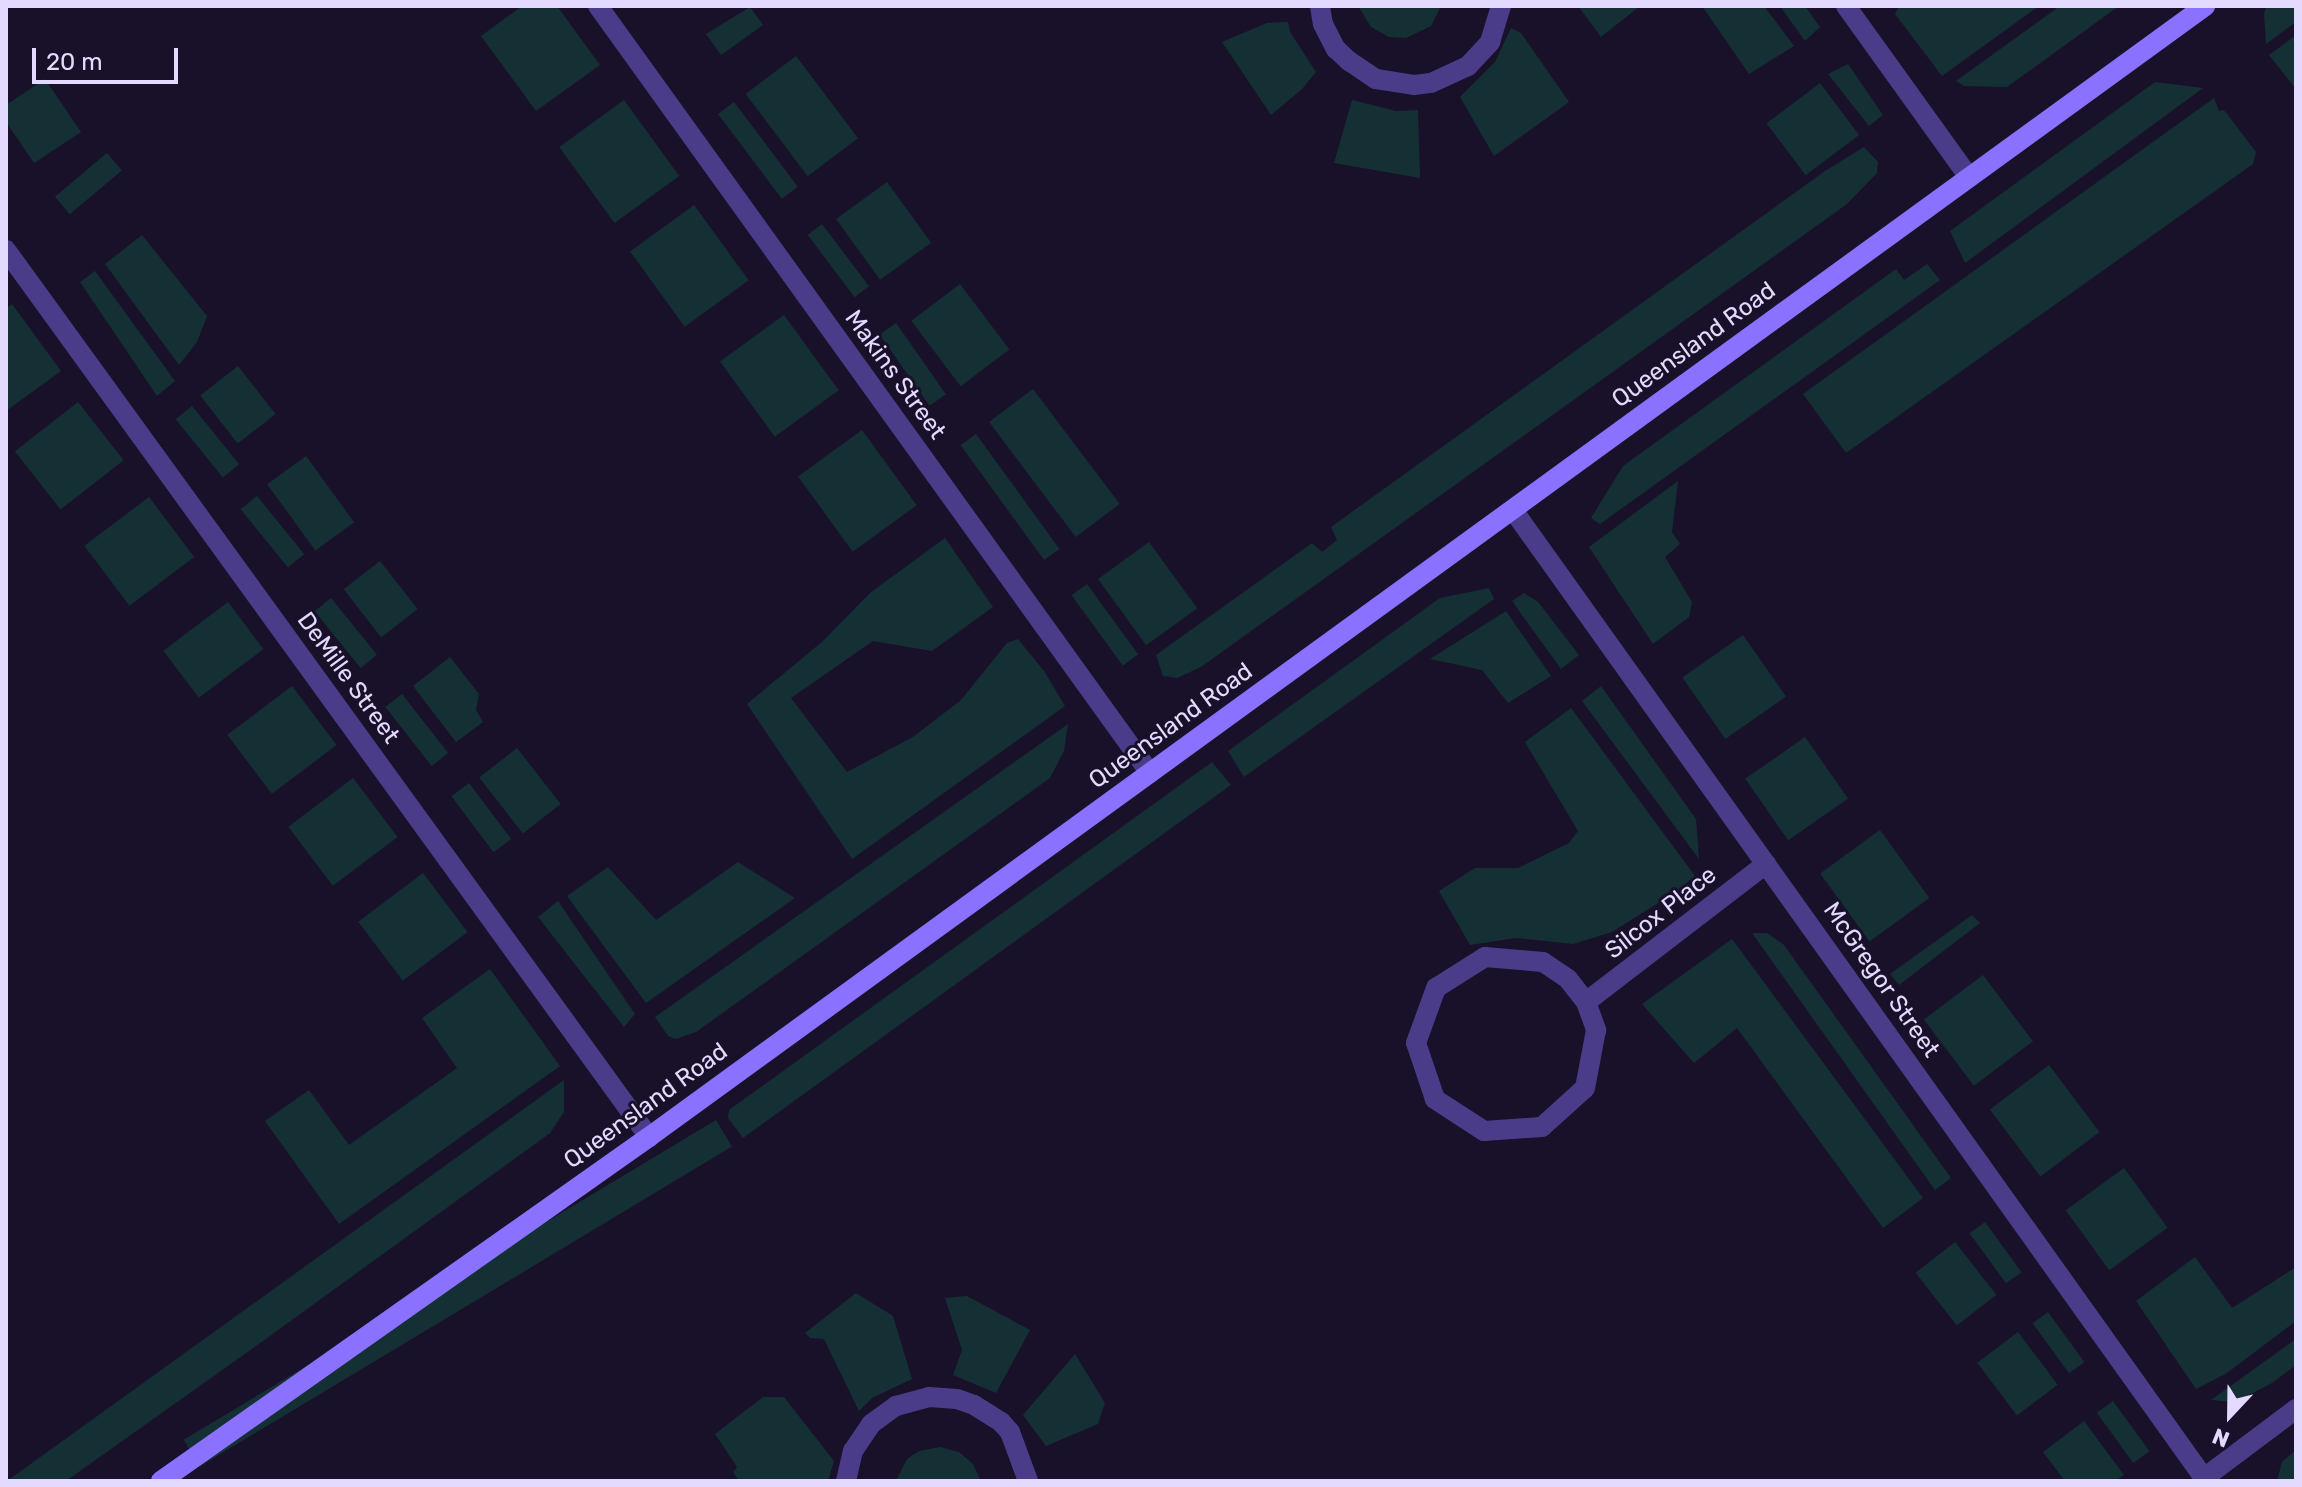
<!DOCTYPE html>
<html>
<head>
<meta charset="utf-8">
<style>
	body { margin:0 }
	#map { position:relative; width:2302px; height:1487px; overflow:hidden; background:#19112a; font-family:Rubik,sans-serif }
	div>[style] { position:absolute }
	.green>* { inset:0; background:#143034; transform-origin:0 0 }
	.street>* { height:20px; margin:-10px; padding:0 10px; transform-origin:10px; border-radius:10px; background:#4b3c89 }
	.secondary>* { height:20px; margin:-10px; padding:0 10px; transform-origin:10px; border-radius:10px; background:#8b71ff }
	span { translate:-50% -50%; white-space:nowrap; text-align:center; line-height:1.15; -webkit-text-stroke:6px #19112a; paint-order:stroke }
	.street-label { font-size:24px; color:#e4daff }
	.frame { position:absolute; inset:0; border:8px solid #e4daff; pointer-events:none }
	.north { position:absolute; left:2190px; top:1375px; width:80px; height:80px; -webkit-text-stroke:6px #19112a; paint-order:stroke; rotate:202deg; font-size:22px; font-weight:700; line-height:32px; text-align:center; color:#e4daff }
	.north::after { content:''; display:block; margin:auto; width:28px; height:36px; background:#e4daff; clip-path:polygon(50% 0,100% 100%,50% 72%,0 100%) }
	.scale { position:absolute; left:32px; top:48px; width:146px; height:36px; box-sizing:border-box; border:4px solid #e4daff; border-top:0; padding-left:10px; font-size:24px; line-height:28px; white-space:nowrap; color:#e4daff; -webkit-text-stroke:6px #19112a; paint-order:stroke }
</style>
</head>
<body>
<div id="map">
	<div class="green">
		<i style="clip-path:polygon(522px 6px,557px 6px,600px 65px,536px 111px,481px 36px)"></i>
		<i style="clip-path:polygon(1358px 6px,1441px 6px,1431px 26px,1406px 38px,1389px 37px,1371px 27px)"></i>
		<i style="clip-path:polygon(1578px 6px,1640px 6px,1601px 37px)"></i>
		<i style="clip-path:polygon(1702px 6px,1764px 6px,1794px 46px,1749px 74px)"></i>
		<i style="clip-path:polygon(1780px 6px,1805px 6px,1820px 27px,1805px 41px)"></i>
		<i style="clip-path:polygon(1899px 6px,2039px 6px,1942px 76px,1895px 14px)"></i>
		<i style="clip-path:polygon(2060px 6px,2119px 6px,2007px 87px,1964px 86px,1956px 81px)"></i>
		<i style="clip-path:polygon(2267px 6px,2296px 6px,2296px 22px,2266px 44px,2264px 13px)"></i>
		<i style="clip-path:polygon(750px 7px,763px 25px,721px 55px,706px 34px)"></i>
		<i style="clip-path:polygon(1288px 22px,1290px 32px,1316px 72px,1302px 89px,1271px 115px,1222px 42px,1267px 23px)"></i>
		<i style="clip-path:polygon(1511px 28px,1521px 33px,1569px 102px,1494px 156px,1460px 97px,1495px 62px)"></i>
		<i style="clip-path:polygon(2296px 35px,2296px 89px,2269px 55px)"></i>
		<i style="left:796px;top:56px;width:103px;height:63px;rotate:53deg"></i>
		<i style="clip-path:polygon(1848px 64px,1883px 115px,1869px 126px,1828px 74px)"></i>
		<i style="clip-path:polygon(45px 79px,81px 132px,34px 163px,6px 122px,6px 105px)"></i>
		<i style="clip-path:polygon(2155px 82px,2203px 88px,1965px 263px,1950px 231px)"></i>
		<i style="left:1820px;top:83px;width:65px;height:67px;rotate:53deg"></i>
		<i style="clip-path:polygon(2214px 98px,2219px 111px,2224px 110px,2256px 152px,2253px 164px,1846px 453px,1803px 394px)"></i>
		<i style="left:624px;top:100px;width:94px;height:80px;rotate:54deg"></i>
		<i style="clip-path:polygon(1352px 100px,1396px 111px,1418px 110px,1420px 178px,1334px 163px)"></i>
		<i style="left:734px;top:102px;width:106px;height:20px;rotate:53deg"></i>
		<i style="clip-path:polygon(1864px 147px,1878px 162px,1877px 173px,1847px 204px,1201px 667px,1177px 678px,1163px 676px,1156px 655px,1312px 543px,1322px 552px,1337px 540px,1331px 527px,1825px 171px)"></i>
		<i style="left:107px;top:153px;width:23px;height:68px;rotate:50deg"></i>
		<i style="left:887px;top:182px;width:75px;height:63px;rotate:54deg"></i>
		<i style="left:694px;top:205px;width:93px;height:79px;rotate:54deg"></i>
		<i style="left:822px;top:224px;width:78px;height:18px;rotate:53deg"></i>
		<i style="clip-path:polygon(142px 235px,207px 316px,197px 342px,179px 365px,105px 264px)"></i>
		<i style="clip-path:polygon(1927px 264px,1940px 280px,1600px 524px,1591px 518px,1623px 466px,1896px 269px,1904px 280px)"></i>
		<i style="clip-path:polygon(95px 271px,175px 381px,157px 396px,80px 282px)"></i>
		<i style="left:960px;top:284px;width:82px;height:61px;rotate:53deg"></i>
		<i style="clip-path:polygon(12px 304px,61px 371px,6px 411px,6px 309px)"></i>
		<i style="left:784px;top:315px;width:93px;height:79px;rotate:54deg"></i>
		<i style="left:896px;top:323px;width:87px;height:20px;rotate:55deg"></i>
		<i style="left:238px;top:366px;width:61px;height:48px;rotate:52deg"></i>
		<i style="left:1033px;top:389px;width:144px;height:55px;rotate:53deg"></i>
		<i style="left:78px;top:402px;width:74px;height:80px;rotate:52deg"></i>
		<i style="left:192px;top:406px;width:75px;height:21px;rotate:51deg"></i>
		<i style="left:862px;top:430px;width:93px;height:79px;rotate:54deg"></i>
		<i style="left:976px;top:434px;width:142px;height:19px;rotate:54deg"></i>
		<i style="left:306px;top:456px;width:82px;height:48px;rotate:54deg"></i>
		<i style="clip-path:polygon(1678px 481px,1672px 532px,1680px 544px,1665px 557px,1692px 602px,1689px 617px,1653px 644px,1589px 547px)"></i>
		<i style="left:257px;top:496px;width:75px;height:21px;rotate:51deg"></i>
		<i style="left:149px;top:497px;width:75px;height:81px;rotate:53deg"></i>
		<i style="clip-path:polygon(945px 538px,993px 607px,932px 651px,873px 641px,791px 698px,847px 772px,913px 737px,961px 700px,1007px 643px,1018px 639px,1044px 671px,1065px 706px,852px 859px,747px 704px,823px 641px,870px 593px)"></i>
		<i style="left:1149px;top:542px;width:82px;height:63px;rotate:54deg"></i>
		<i style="left:380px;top:561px;width:61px;height:46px;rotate:52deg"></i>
		<i style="left:1087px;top:584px;width:87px;height:19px;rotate:54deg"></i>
		<i style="clip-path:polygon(1489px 588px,1494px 599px,1244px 777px,1228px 751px,1440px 598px)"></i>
		<i style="clip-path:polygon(1524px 593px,1538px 602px,1579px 655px,1561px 669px,1512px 601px)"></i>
		<i style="left:331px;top:598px;width:73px;height:21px;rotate:51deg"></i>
		<i style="left:228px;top:602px;width:59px;height:81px;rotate:53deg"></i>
		<i style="clip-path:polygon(1506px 611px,1551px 676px,1508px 703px,1482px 670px,1430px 659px)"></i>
		<i style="left:1743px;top:635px;width:75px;height:74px;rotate:55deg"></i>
		<i style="clip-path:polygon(450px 657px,479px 694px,476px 710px,483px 722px,456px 742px,413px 686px)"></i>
		<i style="left:292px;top:686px;width:74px;height:81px;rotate:53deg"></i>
		<i style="clip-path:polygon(1601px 686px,1696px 819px,1699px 859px,1582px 701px)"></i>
		<i style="left:402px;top:694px;width:75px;height:21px;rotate:52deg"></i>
		<i style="clip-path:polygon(1571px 708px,1695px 876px,1674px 893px,1612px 932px,1573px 944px,1516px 938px,1470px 945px,1439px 891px,1475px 868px,1518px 868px,1569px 843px,1578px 831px,1525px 742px)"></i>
		<i style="clip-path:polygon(1068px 724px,1064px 751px,1050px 778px,696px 1032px,676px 1039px,668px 1036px,655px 1017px)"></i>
		<i style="left:1805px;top:737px;width:75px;height:73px;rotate:55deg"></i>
		<i style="left:517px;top:748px;width:71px;height:48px;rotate:52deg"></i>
		<i style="clip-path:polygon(1212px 762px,1231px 785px,743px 1138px,728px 1118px,729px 1110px)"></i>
		<i style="left:353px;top:778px;width:74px;height:81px;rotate:53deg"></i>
		<i style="left:469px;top:783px;width:70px;height:22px;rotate:53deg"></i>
		<i style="left:1880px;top:830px;width:84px;height:74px;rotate:54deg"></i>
		<i style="clip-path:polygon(738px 862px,795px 898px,646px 1003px,567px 896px,608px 867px,656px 920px)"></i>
		<i style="left:423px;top:873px;width:74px;height:81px;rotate:53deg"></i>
		<i style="clip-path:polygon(558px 901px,635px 1014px,624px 1027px,538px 917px)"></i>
		<i style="clip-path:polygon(1972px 915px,1980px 923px,1899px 985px,1890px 974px)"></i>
		<i style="clip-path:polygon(1752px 933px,1767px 933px,1784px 945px,1951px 1178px,1935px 1190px)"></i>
		<i style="clip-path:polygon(1732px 939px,1923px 1198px,1883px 1228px,1737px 1028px,1694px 1063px,1642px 1004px)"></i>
		<i style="clip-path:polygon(490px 969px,560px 1066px,339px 1224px,265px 1121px,309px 1090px,349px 1145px,457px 1068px,422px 1018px)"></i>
		<i style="left:1983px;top:975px;width:83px;height:74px;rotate:53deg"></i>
		<i style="left:2049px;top:1065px;width:84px;height:74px;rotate:53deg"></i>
		<i style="clip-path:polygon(564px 1080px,564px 1112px,550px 1133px,256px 1346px,66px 1481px,7px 1481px)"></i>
		<i style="left:716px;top:1120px;width:31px;height:621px;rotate:59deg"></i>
		<i style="left:2124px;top:1168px;width:74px;height:72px;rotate:54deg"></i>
		<i style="left:1985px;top:1222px;width:62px;height:19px;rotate:54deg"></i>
		<i style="left:1955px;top:1242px;width:67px;height:50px;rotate:52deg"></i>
		<i style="clip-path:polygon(2195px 1257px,2232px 1308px,2296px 1267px,2296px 1321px,2227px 1373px,2196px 1389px,2136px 1301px)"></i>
		<i style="clip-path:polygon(856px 1293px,893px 1316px,912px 1379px,872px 1398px,859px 1411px,824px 1339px,810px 1338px,805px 1333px)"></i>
		<i style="clip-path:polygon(967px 1296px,1030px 1330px,996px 1393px,953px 1375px,962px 1350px,945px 1298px)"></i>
		<i style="left:2048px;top:1312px;width:62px;height:19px;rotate:54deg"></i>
		<i style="left:2018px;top:1332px;width:66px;height:51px;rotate:53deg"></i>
		<i style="clip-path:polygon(2296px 1339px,2296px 1365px,2272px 1383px,2235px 1402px,2211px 1400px)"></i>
		<i style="clip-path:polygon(1075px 1354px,1105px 1403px,1098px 1424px,1046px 1446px,1023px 1415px)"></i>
		<i style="clip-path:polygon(763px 1397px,784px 1397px,834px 1461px,828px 1481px,739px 1481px,733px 1472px,737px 1467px,715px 1434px)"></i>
		<i style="left:2113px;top:1401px;width:62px;height:20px;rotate:54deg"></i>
		<i style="clip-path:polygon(2084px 1421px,2124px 1475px,2115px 1481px,2065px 1481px,2043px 1452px)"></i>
		<i style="clip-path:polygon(940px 1447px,959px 1452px,973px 1464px,981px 1481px,896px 1481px,907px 1459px,919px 1451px)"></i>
		<i style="clip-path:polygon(2296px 1450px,2296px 1481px,2277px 1481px,2282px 1462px)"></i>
	</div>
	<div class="street">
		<i style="left:598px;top:6px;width:945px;rotate:54.26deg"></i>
		<i style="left:1320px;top:6px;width:18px;rotate:81deg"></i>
		<i style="left:1323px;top:24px;width:28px;rotate:63deg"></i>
		<i style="left:1336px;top:49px;width:18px;rotate:43deg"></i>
		<i style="left:1349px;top:61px;width:32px;rotate:34deg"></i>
		<i style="left:1376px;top:79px;width:38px;rotate:9deg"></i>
		<i style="left:1414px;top:85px;width:17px;rotate:-7deg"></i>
		<i style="left:1431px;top:83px;width:41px;rotate:-24.7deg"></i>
		<i style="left:1468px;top:66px;width:33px;rotate:-47deg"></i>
		<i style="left:1490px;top:42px;width:38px;rotate:-73deg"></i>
		<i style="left:1846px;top:6px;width:211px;rotate:54.3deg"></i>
		<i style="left:6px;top:250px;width:1096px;rotate:54.06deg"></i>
		<i style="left:1513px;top:510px;width:1193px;rotate:54.48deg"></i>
		<i style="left:1485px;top:957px;width:58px;rotate:4.9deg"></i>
		<i style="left:1543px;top:962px;width:30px;rotate:34deg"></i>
		<i style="left:1568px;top:979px;width:29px;rotate:52deg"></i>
		<i style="left:1586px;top:1002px;width:30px;rotate:70deg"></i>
		<i style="left:1596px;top:1030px;width:59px;rotate:100.7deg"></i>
		<i style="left:1585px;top:1088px;width:58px;rotate:137.8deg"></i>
		<i style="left:1542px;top:1127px;width:58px;rotate:176.1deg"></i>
		<i style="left:1484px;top:1131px;width:59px;rotate:-146.9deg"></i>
		<i style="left:1435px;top:1099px;width:59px;rotate:-108.7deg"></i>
		<i style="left:1416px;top:1043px;width:59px;rotate:-70deg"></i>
		<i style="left:1436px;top:988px;width:58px;rotate:-32.3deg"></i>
		<i style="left:1586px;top:1002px;width:227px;rotate:-37.5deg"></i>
		<i style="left:2204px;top:1478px;width:115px;rotate:-36.9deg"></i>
		<i style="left:846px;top:1481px;width:31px;rotate:-77deg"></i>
		<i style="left:853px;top:1451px;width:32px;rotate:-56deg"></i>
		<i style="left:871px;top:1424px;width:31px;rotate:-36deg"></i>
		<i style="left:896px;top:1406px;width:34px;rotate:-15deg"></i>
		<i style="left:929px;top:1397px;width:28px;rotate:4deg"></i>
		<i style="left:957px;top:1399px;width:18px;rotate:19deg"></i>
		<i style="left:974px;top:1405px;width:32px;rotate:32deg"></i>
		<i style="left:1001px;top:1422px;width:13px;rotate:48deg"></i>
		<i style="left:1010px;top:1432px;width:52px;rotate:69.8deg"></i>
	</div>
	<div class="secondary">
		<i style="left:161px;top:1481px;width:597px;rotate:-35.18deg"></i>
		<i style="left:649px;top:1137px;width:1924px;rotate:-36.01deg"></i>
	</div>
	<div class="street-label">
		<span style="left:1694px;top:345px;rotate:-36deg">Queensland Road</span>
		<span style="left:895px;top:375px;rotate:54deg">Makins Street</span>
		<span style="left:348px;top:678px;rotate:54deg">DeMille Street</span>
		<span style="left:1171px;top:726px;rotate:-36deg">Queensland Road</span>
		<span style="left:1661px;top:913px;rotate:-38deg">Silcox Place</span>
		<span style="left:1881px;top:980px;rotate:55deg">McGregor Street</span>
		<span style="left:646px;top:1106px;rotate:-36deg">Queensland Road</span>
	</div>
	<div class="frame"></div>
	<div class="north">N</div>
	<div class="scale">20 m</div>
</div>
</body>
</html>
